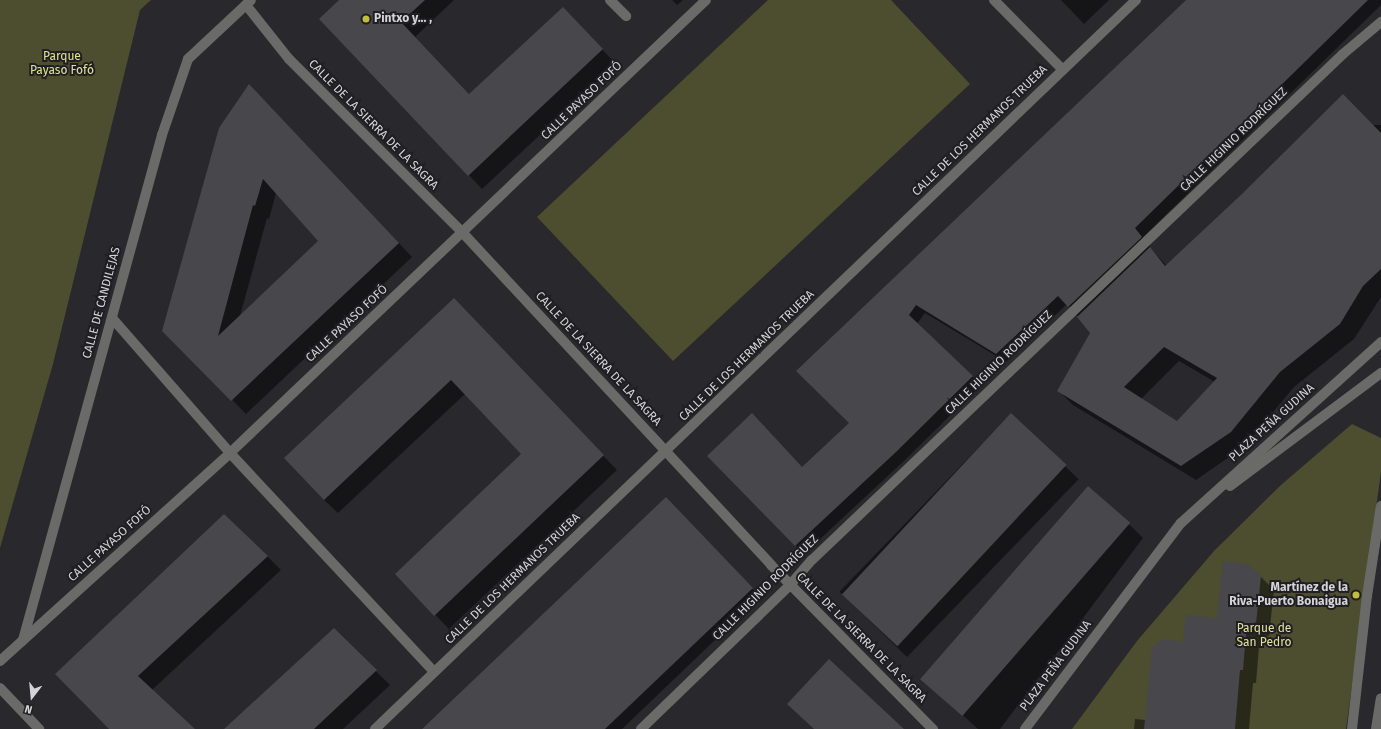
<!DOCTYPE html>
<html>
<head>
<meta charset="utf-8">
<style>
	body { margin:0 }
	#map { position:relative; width:1381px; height:729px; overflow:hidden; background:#29282c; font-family:"Fira Sans",sans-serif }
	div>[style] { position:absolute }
	.green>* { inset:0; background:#4d4e2f }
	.shadow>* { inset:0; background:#0007; transform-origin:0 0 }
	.building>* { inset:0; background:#48474c; transform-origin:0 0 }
	.minor>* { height:10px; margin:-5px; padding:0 5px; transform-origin:5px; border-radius:5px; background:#6a6b68 }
	.dots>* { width:11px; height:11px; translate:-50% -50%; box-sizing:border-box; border:2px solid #1f1e22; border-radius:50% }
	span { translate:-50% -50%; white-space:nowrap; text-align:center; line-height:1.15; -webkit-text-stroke:4px #1f1e22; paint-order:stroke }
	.poi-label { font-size:12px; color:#d4d3d6; font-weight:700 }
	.left { translate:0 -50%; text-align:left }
	.right { translate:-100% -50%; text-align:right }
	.park-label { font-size:12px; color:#e1e298 }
	.street-label { font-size:12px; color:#d4d3d6 }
	.north { position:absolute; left:12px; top:677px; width:40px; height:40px; -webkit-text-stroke:3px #1f1e22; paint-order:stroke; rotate:196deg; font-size:11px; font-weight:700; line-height:16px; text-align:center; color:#d4d3d6 }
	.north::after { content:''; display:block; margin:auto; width:14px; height:18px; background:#d4d3d6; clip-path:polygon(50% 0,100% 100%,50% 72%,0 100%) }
</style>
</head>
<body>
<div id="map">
	<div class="green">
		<i style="clip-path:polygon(0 0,151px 0,140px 10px,53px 364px,0 548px)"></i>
		<i style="clip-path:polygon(768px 0,891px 0,970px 84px,673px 361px,537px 217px)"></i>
		<i style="clip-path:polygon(1352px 424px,1381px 438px,1381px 472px,1346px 729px,1072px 729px,1137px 641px,1214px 551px,1281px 485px)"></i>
	</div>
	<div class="shadow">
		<i style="clip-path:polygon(341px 0,454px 0,415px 37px,470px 95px,576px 22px,616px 64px,482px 189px,321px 19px)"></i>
		<i style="clip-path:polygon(672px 0,683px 0,677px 5px)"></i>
		<i style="clip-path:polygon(1061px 0,1109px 0,1084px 24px)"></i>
		<i style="clip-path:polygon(evenodd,1186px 0,1381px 0,1381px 5px,1143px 237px,1150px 246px,1149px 247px,1166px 265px,1372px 125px,1381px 125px,1381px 297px,1354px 339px,1294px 387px,1245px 446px,1196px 480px,1073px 405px,1059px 391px,1092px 332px,1067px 304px,1006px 362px,925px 313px,917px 324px,981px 385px,905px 460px,804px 554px,709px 456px,752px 414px,802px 468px,850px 423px,798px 371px,1186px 0,1179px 361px,1215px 382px,1177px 422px,1141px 399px,1179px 361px)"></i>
		<i style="clip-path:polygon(evenodd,263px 99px,412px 257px,246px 414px,164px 330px,263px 99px,276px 193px,320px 241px,240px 316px,267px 218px,269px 219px,276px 193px)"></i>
		<i style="clip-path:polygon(467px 313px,617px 470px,449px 629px,396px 574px,523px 454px,465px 394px,338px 513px,324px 500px)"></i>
		<i style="left:1011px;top:414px;width:94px;height:247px;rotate:44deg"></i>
		<i style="clip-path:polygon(674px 507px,760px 597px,622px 729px,422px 729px)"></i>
		<i style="clip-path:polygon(1129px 524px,1143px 538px,1000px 729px,978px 729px,935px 690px)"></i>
		<i style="clip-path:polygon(267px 556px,281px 570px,152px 690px,193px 729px,110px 729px,57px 674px)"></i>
		<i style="clip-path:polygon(1261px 577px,1274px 590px,1269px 636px,1260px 635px,1256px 683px,1253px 683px,1249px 729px,1134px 729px,1135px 719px,1146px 720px,1184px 643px,1218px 619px)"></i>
		<i style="clip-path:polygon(334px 630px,390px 685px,343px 729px,225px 729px)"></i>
	</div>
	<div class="building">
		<i style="clip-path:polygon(339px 0,425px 0,401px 22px,469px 94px,563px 7px,603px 49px,468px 176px,319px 19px)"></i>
		<i style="clip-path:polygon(1186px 0,1368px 0,1135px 228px,1142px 237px,1068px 307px,1058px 296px,996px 354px,916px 305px,909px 315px,973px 376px,896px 452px,795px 546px,707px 456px,752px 413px,802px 467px,849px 423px,796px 371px)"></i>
		<i style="clip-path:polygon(evenodd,249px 84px,399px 243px,231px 401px,162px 331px,219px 128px,249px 84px,263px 179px,318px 241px,218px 336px,253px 205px,255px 206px,263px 179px)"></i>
		<i style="clip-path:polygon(evenodd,1343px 94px,1381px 133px,1381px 269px,1363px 286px,1340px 324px,1280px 372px,1231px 432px,1181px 466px,1057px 391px,1090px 333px,1077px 317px,1150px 247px,1165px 266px,1243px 193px,1343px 94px,1164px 347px,1217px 378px,1177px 421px,1124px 387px,1164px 347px)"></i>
		<i style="clip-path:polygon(454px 298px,604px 455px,434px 616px,395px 574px,521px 454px,451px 380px,324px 500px,284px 458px)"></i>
		<i style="left:1011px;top:413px;width:76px;height:248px;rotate:43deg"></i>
		<i style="left:1088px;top:486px;width:56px;height:256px;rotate:41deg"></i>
		<i style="clip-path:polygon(666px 497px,753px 588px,605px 729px,422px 729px)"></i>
		<i style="clip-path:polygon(224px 514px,268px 556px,138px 676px,195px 729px,109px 729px,55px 674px)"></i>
		<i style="clip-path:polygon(1223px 561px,1248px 564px,1261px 576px,1256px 624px,1247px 623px,1243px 670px,1240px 670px,1235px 729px,1144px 729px,1152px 648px,1158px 642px,1164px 639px,1183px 642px,1186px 615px,1217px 618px)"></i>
		<i style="clip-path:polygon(334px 628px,377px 670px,314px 729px,224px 729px)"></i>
		<i style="clip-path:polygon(829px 659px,904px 729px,814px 729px,787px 704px)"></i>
	</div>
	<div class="minor">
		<i style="left:610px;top:0;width:23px;rotate:45deg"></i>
		<i style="left:994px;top:0;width:98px;rotate:45.4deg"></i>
		<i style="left:246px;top:5px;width:69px;rotate:51.5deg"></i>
		<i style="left:289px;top:59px;width:245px;rotate:45deg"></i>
		<i style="left:462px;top:232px;width:454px;rotate:47.1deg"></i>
		<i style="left:771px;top:565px;width:231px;rotate:45.4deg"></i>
		<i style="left:112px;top:318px;width:179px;rotate:48.8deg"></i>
		<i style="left:230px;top:453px;width:299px;rotate:47deg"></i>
		<i style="left:1230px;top:486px;width:189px;rotate:-36.8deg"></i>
		<i style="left:23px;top:640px;width:524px;rotate:-74.61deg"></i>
		<i style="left:162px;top:135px;width:80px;rotate:-71.1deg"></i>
		<i style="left:188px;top:59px;width:86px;rotate:-43.1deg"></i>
		<i style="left:0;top:661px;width:310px;rotate:-42.1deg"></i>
		<i style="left:230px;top:453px;width:657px;rotate:-43.58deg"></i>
		<i style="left:0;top:688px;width:57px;rotate:46.4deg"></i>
		<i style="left:375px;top:729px;width:1054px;rotate:-43.77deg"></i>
		<i style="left:641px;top:729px;width:207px;rotate:-44deg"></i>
		<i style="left:790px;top:585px;width:33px;rotate:-49deg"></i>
		<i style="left:812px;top:560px;width:733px;rotate:-43.62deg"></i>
		<i style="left:1343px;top:54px;width:50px;rotate:-40.1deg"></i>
		<i style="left:1025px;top:729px;width:258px;rotate:-52.9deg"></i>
		<i style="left:1181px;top:523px;width:270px;rotate:-42.1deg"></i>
		<i style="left:1352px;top:729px;width:134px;rotate:-83.6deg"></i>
		<i style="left:1367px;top:596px;width:91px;rotate:-81.2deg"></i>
		<i style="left:1376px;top:729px;width:31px;rotate:-81deg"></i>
	</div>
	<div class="dots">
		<i style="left:366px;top:19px;background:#bfbe41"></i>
		<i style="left:1356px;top:595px;background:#bfbe41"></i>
	</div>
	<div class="poi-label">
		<span class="left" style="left:374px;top:19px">Pintxo y... ,</span>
		<span class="right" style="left:1348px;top:595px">Martínez de la<br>Riva-Puerto Bonaigua</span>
	</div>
	<div class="park-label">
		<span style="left:62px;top:64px">Parque<br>Payaso Fofó</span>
		<span style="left:1264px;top:636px">Parque de<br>San Pedro</span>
	</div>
	<div class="street-label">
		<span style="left:582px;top:101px;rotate:-44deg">CALLE PAYASO FOFÓ</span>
		<span style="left:373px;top:125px;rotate:45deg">CALLE DE LA SIERRA DE LA SAGRA</span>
		<span style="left:980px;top:131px;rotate:-44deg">CALLE DE LOS HERMANOS TRUEBA</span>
		<span style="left:1234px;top:140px;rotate:-44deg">CALLE HIGINIO RODRÍGUEZ</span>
		<span style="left:102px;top:303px;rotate:-75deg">CALLE DE CANDILEJAS</span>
		<span style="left:347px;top:324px;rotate:-43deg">CALLE PAYASO FOFÓ</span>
		<span style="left:747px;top:356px;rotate:-44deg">CALLE DE LOS HERMANOS TRUEBA</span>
		<span style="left:598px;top:359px;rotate:47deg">CALLE DE LA SIERRA DE LA SAGRA</span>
		<span style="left:999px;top:363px;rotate:-44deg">CALLE HIGINIO RODRÍGUEZ</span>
		<span style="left:1272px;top:423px;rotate:-42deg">PLAZA PEÑA GUDINA</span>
		<span style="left:110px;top:544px;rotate:-42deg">CALLE PAYASO FOFÓ</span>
		<span style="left:513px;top:579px;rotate:-44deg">CALLE DE LOS HERMANOS TRUEBA</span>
		<span style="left:766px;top:588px;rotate:-45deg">CALLE HIGINIO RODRÍGUEZ</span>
		<span style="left:861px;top:638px;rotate:45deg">CALLE DE LA SIERRA DE LA SAGRA</span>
		<span style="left:1056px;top:666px;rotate:-53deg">PLAZA PEÑA GUDINA</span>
	</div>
	<div class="north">N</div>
</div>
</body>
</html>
